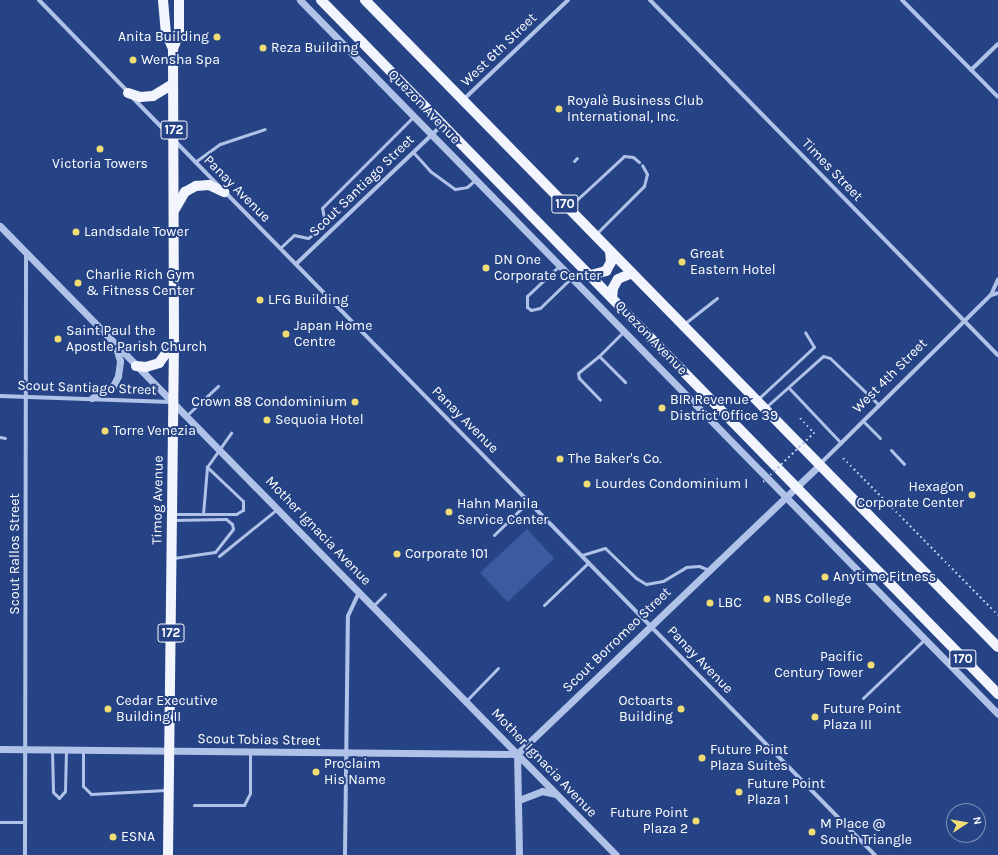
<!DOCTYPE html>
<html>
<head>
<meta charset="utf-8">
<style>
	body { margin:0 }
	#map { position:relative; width:998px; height:855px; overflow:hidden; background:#264385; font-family:Karla,sans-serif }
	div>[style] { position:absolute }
	.green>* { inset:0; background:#3a5ba1; transform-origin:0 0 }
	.path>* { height:2px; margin-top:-1px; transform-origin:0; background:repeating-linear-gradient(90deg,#b0c2e8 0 2px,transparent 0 5px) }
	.service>* { height:3px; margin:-1.5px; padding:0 1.5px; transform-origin:1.5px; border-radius:1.5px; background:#b0c2e8 }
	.minor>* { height:4px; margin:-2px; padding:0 2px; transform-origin:2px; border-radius:2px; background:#b0c2e8 }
	.tertiary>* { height:7px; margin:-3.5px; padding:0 3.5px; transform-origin:3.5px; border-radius:3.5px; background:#b0c2e8 }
	.primary>* { height:10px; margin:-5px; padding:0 5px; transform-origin:5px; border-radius:5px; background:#f2f5fe }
	.path-bridge>* { height:2px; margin-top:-1px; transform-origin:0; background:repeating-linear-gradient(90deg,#b0c2e8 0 2px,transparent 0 5px) }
	.dots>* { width:11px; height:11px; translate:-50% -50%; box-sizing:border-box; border:2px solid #264385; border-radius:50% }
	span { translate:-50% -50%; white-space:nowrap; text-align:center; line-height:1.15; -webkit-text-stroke:4px #264385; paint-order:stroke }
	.shield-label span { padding:1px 3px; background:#264385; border:1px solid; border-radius:3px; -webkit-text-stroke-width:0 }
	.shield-label { font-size:13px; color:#fff; font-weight:700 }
	.poi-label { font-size:14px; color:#fff }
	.right { translate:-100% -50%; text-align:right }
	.left { translate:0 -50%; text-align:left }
	.street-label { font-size:14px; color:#fff }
	.north { position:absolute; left:946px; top:803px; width:40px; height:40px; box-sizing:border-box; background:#264385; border:1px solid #7d8eb6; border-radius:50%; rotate:78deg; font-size:11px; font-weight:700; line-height:16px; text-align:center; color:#fff }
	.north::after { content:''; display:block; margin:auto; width:14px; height:18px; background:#f1dd74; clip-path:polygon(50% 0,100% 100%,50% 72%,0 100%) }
</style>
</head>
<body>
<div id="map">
	<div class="green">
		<i style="left:527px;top:529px;width:40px;height:64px;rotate:47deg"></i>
	</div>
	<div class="path">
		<i style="left:800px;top:418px;width:21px;rotate:47deg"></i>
		<i style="left:843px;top:458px;width:221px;rotate:45.4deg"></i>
	</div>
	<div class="service">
		<i style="left:413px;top:152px;width:25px;rotate:48deg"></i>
		<i style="left:430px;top:171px;width:31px;rotate:36deg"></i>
		<i style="left:455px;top:189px;width:12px;rotate:-9deg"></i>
		<i style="left:467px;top:187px;width:11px;rotate:-41deg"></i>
		<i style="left:574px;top:161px;width:4px;rotate:-45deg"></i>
		<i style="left:195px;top:162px;width:31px;rotate:-36deg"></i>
		<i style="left:220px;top:144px;width:47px;rotate:-18.4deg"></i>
		<i style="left:569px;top:207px;width:75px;rotate:-42.8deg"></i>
		<i style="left:624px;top:156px;width:9px;rotate:6deg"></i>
		<i style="left:633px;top:157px;width:8px;rotate:40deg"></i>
		<i style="left:596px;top:234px;width:68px;rotate:-45deg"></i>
		<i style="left:644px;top:186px;width:12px;rotate:-76deg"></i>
		<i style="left:647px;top:174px;width:10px;rotate:-119deg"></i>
		<i style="left:280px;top:248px;width:19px;rotate:-43deg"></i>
		<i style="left:294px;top:235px;width:14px;rotate:12deg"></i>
		<i style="left:308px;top:238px;width:12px;rotate:-35deg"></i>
		<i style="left:318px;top:231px;width:11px;rotate:-52deg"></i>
		<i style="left:325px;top:222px;width:14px;rotate:-102deg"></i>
		<i style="left:322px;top:208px;width:129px;rotate:-45deg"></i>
		<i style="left:560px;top:265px;width:45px;rotate:136.8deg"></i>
		<i style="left:527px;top:296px;width:11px;rotate:90deg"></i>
		<i style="left:527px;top:307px;width:5px;rotate:37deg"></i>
		<i style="left:531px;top:310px;width:9px;rotate:-13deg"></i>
		<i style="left:540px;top:308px;width:43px;rotate:-44.1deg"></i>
		<i style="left:684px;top:324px;width:42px;rotate:-38.2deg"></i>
		<i style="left:624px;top:331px;width:35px;rotate:135deg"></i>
		<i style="left:599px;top:356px;width:37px;rotate:45deg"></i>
		<i style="left:599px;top:356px;width:27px;rotate:141deg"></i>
		<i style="left:578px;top:373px;width:5px;rotate:79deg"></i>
		<i style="left:579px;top:378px;width:30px;rotate:46deg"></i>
		<i style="left:789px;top:388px;width:76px;rotate:46.6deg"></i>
		<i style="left:758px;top:399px;width:76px;rotate:-42.9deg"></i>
		<i style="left:814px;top:347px;width:17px;rotate:-121deg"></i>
		<i style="left:766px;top:407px;width:76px;rotate:-41.8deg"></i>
		<i style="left:823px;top:356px;width:7px;rotate:16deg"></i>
		<i style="left:830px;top:358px;width:68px;rotate:43.8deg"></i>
		<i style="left:186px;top:416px;width:44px;rotate:-43.2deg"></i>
		<i style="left:863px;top:421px;width:24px;rotate:45deg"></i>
		<i style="left:0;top:437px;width:5px;rotate:11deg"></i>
		<i style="left:891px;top:450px;width:19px;rotate:47deg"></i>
		<i style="left:173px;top:514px;width:63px"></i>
		<i style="left:236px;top:514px;width:8px;rotate:-30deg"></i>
		<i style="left:243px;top:510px;width:9px;rotate:-90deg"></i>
		<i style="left:243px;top:501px;width:50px;rotate:-136.6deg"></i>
		<i style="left:203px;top:514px;width:47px;rotate:-85.1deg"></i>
		<i style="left:207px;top:467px;width:42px;rotate:-54.8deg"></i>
		<i style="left:173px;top:520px;width:53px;rotate:-1.1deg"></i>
		<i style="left:226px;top:519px;width:8px;rotate:40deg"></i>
		<i style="left:232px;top:524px;width:5px;rotate:79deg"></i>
		<i style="left:233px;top:529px;width:29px;rotate:128deg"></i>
		<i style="left:215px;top:552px;width:42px;rotate:171.9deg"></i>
		<i style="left:494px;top:535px;width:49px;rotate:-44.2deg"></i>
		<i style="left:582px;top:555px;width:24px;rotate:-17deg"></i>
		<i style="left:605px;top:548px;width:43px;rotate:44.1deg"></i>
		<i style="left:636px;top:578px;width:12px;rotate:31deg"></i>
		<i style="left:646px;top:584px;width:17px;rotate:-10deg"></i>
		<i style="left:663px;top:581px;width:27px;rotate:-31deg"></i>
		<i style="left:686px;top:567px;width:13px;rotate:-4deg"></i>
		<i style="left:699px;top:566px;width:11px;rotate:22deg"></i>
		<i style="left:219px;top:556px;width:75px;rotate:-39deg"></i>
		<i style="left:544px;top:605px;width:62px;rotate:-43.7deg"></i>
		<i style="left:373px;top:606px;width:17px;rotate:-45deg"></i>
		<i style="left:863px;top:698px;width:86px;rotate:-43.6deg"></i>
		<i style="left:466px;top:701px;width:46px;rotate:-45.9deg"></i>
		<i style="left:52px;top:750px;width:42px;rotate:88.6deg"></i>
		<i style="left:53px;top:792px;width:8px;rotate:45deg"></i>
		<i style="left:59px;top:798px;width:9px;rotate:-49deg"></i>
		<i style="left:65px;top:791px;width:41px;rotate:-88.6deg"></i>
		<i style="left:83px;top:750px;width:36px;rotate:90deg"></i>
		<i style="left:83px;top:786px;width:11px;rotate:45deg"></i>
		<i style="left:91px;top:794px;width:75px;rotate:-3.1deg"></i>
		<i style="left:194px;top:805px;width:50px"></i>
		<i style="left:244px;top:805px;width:13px;rotate:-63deg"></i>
		<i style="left:250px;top:793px;width:39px;rotate:-90deg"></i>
		<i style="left:0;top:822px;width:25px"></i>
	</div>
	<div class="minor">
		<i style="left:39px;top:0;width:129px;rotate:45.9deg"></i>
		<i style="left:650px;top:0;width:497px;rotate:45.6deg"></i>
		<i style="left:902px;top:0;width:136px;rotate:45.3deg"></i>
		<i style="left:971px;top:70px;width:37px;rotate:-44deg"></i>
		<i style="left:133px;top:98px;width:122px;rotate:45.7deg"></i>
		<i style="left:463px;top:100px;width:145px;rotate:-43.6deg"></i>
		<i style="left:224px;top:191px;width:930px;rotate:45.57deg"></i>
		<i style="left:296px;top:264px;width:202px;rotate:-43.6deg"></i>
		<i style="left:991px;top:295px;width:17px;rotate:-66deg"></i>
		<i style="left:0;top:396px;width:171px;rotate:2deg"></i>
		<i style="left:820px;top:464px;width:240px;rotate:-44.7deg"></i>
		<i style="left:991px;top:295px;width:7px;rotate:-16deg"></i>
		<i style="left:25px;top:855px;width:602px;rotate:-89.9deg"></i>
		<i style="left:345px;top:855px;width:239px;rotate:-89.3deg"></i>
		<i style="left:348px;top:616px;width:26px;rotate:-65deg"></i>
	</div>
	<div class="tertiary">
		<i style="left:300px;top:0;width:998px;rotate:45.65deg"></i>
		<i style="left:0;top:226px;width:880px;rotate:45.6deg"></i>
		<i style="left:92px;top:398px;width:24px;rotate:-30deg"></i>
		<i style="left:113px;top:386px;width:11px;rotate:-63deg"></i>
		<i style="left:118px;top:376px;width:15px;rotate:-82deg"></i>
		<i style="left:120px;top:361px;width:15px;rotate:-106deg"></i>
		<i style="left:0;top:749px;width:517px;rotate:0.55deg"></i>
		<i style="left:519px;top:800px;width:25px;rotate:-21deg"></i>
		<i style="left:542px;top:791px;width:13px;rotate:13deg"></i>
		<i style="left:519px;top:855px;width:101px;rotate:-91.1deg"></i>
		<i style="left:517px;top:754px;width:418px;rotate:-43.7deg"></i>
	</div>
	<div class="primary">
		<i style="left:163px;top:0;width:33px;rotate:85deg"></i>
		<i style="left:166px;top:33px;width:17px;rotate:66deg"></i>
		<i style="left:321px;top:0;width:970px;rotate:45.71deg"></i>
		<i style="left:365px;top:0;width:905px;rotate:45.63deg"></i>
		<i style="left:128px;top:93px;width:13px;rotate:18deg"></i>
		<i style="left:140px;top:97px;width:13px;rotate:-4deg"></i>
		<i style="left:153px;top:96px;width:23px;rotate:-31deg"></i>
		<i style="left:175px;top:209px;width:20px;rotate:-60deg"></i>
		<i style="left:185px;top:192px;width:13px;rotate:-29deg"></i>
		<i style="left:196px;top:186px;width:13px;rotate:-4deg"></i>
		<i style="left:209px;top:185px;width:17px;rotate:25deg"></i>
		<i style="left:591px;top:275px;width:16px;rotate:-15deg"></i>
		<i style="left:606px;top:271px;width:10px;rotate:-61deg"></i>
		<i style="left:611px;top:262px;width:11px;rotate:-95deg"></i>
		<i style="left:612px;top:298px;width:10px;rotate:-84deg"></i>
		<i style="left:613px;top:288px;width:10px;rotate:-61deg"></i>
		<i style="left:618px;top:279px;width:15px;rotate:-23deg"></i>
		<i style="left:136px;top:366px;width:10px;rotate:6deg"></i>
		<i style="left:146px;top:367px;width:14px;rotate:-17deg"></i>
		<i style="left:159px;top:363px;width:26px;rotate:-54deg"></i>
		<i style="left:168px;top:855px;width:513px;rotate:-89.33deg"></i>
		<i style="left:174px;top:342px;width:293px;rotate:-90.2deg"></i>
		<i style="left:173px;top:49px;width:17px;rotate:-69deg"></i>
		<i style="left:179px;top:33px;width:33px;rotate:-90deg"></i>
	</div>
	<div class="path-bridge">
		<i style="left:763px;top:482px;width:71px;rotate:-43.9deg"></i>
	</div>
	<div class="dots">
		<i style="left:217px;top:37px;background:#f1dd74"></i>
		<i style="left:263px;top:48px;background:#f1dd74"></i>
		<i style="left:133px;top:60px;background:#f1dd74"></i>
		<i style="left:559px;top:109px;background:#f1dd74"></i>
		<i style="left:100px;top:149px;background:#f1dd74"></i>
		<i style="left:76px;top:232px;background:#f1dd74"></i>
		<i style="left:682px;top:262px;background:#f1dd74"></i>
		<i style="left:486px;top:268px;background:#f1dd74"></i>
		<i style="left:78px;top:283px;background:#f1dd74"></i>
		<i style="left:260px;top:300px;background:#f1dd74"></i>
		<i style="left:286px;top:334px;background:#f1dd74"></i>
		<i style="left:58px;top:339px;background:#f1dd74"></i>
		<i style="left:355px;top:402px;background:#f1dd74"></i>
		<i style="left:662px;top:408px;background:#f1dd74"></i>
		<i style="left:267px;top:420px;background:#f1dd74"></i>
		<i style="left:105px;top:431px;background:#f1dd74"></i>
		<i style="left:560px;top:459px;background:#f1dd74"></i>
		<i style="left:587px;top:484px;background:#f1dd74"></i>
		<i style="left:972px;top:495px;background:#f1dd74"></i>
		<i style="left:449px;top:512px;background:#f1dd74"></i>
		<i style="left:397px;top:554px;background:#f1dd74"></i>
		<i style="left:825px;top:577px;background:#f1dd74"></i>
		<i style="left:767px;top:599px;background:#f1dd74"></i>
		<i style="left:710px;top:603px;background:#f1dd74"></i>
		<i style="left:871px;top:665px;background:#f1dd74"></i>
		<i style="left:108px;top:709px;background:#f1dd74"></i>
		<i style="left:681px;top:709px;background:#f1dd74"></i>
		<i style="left:815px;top:717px;background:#f1dd74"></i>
		<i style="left:702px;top:758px;background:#f1dd74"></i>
		<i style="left:316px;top:772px;background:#f1dd74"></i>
		<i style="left:739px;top:792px;background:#f1dd74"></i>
		<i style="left:696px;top:821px;background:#f1dd74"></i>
		<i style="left:812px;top:832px;background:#f1dd74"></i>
		<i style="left:113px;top:837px;background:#f1dd74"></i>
	</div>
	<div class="shield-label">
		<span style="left:174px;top:130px">172</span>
		<span style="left:565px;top:204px">170</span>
		<span style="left:171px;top:633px">172</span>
		<span style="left:963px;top:659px">170</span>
	</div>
	<div class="poi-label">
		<span class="right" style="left:209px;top:37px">Anita Building</span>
		<span class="left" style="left:271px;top:48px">Reza Building</span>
		<span class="left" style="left:141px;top:60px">Wensha Spa</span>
		<span class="left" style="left:567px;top:109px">Royalè Business Club<br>International, Inc.</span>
		<span style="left:100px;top:164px">Victoria Towers</span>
		<span class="left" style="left:84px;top:232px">Landsdale Tower</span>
		<span class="left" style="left:690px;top:262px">Great<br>Eastern Hotel</span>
		<span class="left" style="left:494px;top:268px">DN One<br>Corporate Center</span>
		<span class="left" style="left:86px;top:283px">Charlie Rich Gym<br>&amp; Fitness Center</span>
		<span class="left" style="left:268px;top:300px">LFG Building</span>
		<span class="left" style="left:294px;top:334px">Japan Home<br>Centre</span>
		<span class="left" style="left:66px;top:339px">Saint Paul the<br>Apostle Parish Church</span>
		<span class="left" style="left:670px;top:408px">BIR Revenue<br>District Office 39</span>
		<span class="right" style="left:347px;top:402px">Crown 88 Condominium</span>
		<span class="left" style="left:275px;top:420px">Sequoia Hotel</span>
		<span class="left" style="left:113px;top:431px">Torre Venezia</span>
		<span class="left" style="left:568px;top:459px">The Baker's Co.</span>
		<span class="left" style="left:595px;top:484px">Lourdes Condominium I</span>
		<span class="right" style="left:964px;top:495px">Hexagon<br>Corporate Center</span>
		<span class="left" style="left:457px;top:512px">Hahn Manila<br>Service Center</span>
		<span class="left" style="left:405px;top:554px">Corporate 101</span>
		<span class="left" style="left:833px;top:577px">Anytime Fitness</span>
		<span class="left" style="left:775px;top:599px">NBS College</span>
		<span class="left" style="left:718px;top:603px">LBC</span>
		<span class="right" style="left:863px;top:665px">Pacific<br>Century Tower</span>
		<span class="left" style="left:116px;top:709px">Cedar Executive<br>Building II</span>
		<span class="right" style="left:673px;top:709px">Octoarts<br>Building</span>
		<span class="left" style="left:823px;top:717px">Future Point<br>Plaza III</span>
		<span class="left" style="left:710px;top:758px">Future Point<br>Plaza Suites</span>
		<span class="left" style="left:324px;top:772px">Proclaim<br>His Name</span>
		<span class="left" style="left:747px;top:792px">Future Point<br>Plaza 1</span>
		<span class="right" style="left:688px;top:821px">Future Point<br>Plaza 2</span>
		<span class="left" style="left:820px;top:832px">M Place @<br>South Triangle</span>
		<span class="left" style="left:121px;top:837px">ESNA</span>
	</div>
	<div class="street-label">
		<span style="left:499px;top:50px;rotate:-44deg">West 6th Street</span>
		<span style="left:424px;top:107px;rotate:46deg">Quezon Avenue</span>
		<span style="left:832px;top:170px;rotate:46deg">Times Street</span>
		<span style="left:362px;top:186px;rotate:-44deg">Scout Santiago Street</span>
		<span style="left:237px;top:189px;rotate:45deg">Panay Avenue</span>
		<span style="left:651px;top:338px;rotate:46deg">Quezon Avenue</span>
		<span style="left:890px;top:376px;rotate:-45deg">West 4th Street</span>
		<span style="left:87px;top:388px;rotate:2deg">Scout Santiago Street</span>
		<span style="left:465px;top:420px;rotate:45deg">Panay Avenue</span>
		<span style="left:158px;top:500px;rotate:-89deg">Timog Avenue</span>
		<span style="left:318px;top:531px;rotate:46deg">Mother Ignacia Avenue</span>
		<span style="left:15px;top:554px;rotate:-90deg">Scout Rallos Street</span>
		<span style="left:617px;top:640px;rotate:-44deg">Scout Borromeo Street</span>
		<span style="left:700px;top:660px;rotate:46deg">Panay Avenue</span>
		<span style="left:259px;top:740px;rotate:1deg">Scout Tobias Street</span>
		<span style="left:544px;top:763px;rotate:46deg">Mother Ignacia Avenue</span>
	</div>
	<div class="north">N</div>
</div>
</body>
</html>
